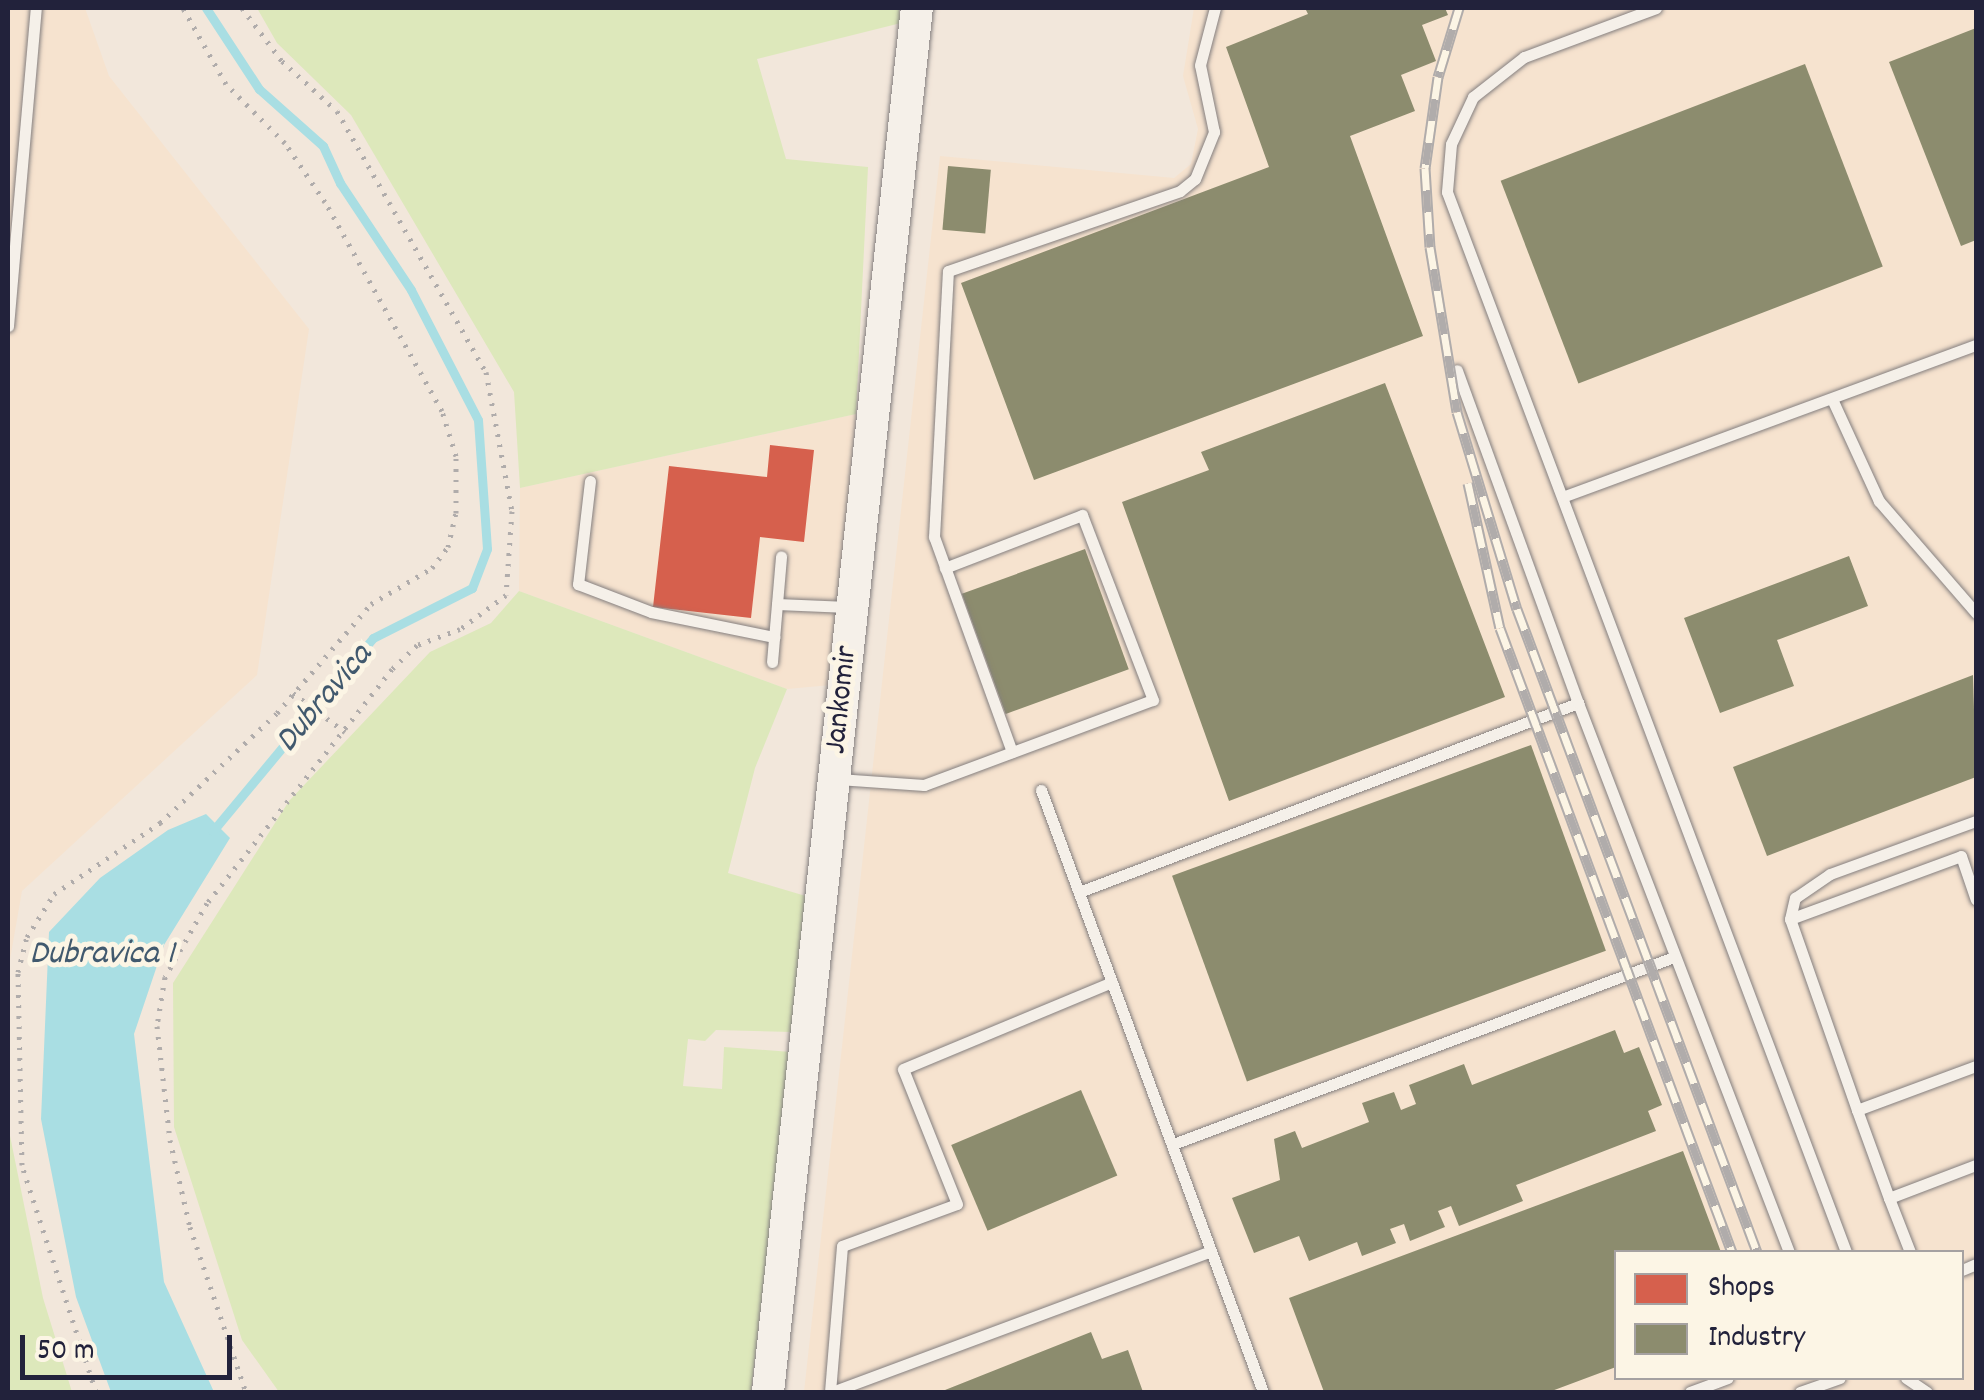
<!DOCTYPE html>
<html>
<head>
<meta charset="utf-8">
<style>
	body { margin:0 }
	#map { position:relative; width:1984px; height:1400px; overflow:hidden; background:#f2e7db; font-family:Dekko,sans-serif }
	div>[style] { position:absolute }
	.built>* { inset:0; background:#f6e3cf }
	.green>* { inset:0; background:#dde8bb }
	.water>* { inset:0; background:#a9dee3 }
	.shops>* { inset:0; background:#d6604d }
	.industry>* { inset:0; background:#8c8c6e; transform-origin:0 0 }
	.stream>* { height:9px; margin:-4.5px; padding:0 4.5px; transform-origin:4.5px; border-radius:4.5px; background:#a9dee3 }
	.path>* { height:5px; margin-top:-2.5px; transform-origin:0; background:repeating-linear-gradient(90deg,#b0acab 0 2.5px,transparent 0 10.5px) }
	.roads { filter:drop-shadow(0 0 2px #847f7f) drop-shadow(0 0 2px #847f7f) }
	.lane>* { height:11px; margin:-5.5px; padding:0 5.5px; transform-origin:5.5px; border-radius:5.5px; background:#f5f0e9 }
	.secondary>* { height:32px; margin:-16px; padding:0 16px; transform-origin:16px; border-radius:16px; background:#f5f0e9 }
	.rail>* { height:11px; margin-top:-5.5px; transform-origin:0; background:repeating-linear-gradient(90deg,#fcf5e5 0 22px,#b0acab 0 44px); box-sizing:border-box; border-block:2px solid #b0acab }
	span { translate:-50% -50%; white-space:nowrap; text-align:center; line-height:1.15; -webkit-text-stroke:10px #fcf5e5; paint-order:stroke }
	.street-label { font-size:32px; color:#22223b }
	.water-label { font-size:35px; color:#41596e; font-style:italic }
	.frame { position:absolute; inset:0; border:10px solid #22223b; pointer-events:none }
	.legend { position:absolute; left:1614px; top:1250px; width:350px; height:130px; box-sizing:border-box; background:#fcf5e5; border:2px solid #a5a1a1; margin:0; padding:12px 18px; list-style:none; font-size:30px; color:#22223b }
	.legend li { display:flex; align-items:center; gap:20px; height:50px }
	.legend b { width:50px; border:2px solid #a5a1a1 }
	.scale { position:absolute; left:20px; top:1335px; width:212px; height:45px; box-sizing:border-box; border:5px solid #22223b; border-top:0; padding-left:12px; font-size:30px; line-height:35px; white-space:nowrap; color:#22223b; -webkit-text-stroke:8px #fcf5e5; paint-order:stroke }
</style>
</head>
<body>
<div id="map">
	<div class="built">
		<i style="clip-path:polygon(8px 8px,85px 8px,109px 76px,309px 329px,257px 675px,22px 891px,8px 971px)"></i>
		<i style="clip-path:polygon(evenodd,1194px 8px,1976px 8px,1976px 1392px,804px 1392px,940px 156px,1174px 178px,1191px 164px,1198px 129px,1183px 76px,1194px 8px,1616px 1252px,1962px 1252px,1962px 1378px,1616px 1378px,1616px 1252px)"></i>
		<i style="clip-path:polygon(856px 414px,831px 685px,787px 689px,519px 591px,520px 488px)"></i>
	</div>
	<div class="green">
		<i style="clip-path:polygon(257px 8px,899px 8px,901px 23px,757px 59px,786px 159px,868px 167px,856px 414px,520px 488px,514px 392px,351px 115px,277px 43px)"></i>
		<i style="clip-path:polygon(519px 591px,787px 689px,755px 768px,728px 873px,809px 897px,793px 1032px,716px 1030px,705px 1041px,688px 1039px,683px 1086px,722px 1089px,724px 1047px,791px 1052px,751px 1392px,279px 1392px,242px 1340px,174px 1127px,173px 983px,289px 801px,430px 652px,491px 623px)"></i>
		<i style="clip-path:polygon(8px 1126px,43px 1298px,72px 1392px,8px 1392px)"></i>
	</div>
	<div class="water">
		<i style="clip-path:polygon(206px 814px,230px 838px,164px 945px,134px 1034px,164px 1282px,214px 1392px,111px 1392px,76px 1297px,41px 1119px,49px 932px,100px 878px,168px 830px)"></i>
	</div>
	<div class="shops">
		<i style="clip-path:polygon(770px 445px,814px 450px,804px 542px,760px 537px,751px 618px,653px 607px,669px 466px,767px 477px)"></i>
	</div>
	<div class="industry">
		<i style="clip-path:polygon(1305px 8px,1445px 8px,1448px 15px,1422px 25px,1436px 61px,1401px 75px,1415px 111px,1350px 136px,1423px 336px,1034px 480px,961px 283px,1269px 167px,1226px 47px,1308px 14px)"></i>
		<i style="clip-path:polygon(1976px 28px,1976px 240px,1961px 246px,1889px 62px)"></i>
		<i style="left:1805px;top:64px;width:217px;height:326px;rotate:69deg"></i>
		<i style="left:948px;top:166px;width:43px;height:64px;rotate:5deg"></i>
		<i style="clip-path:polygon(1385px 383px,1505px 697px,1229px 801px,1122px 502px,1209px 470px,1201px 452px)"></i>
		<i style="left:1085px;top:549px;width:128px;height:131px;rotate:70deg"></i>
		<i style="clip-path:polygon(1849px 556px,1868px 606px,1777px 640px,1794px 686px,1720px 713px,1684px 618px)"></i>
		<i style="clip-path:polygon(1973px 675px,1976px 777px,1767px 856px,1733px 767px)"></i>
		<i style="left:1531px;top:745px;width:219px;height:382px;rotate:70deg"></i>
		<i style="clip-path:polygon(1615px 1030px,1624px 1053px,1639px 1047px,1662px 1105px,1648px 1111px,1656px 1131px,1516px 1185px,1523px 1201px,1459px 1226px,1451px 1206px,1438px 1211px,1445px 1227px,1410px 1241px,1404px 1224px,1390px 1229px,1396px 1243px,1362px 1256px,1357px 1242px,1309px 1261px,1299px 1236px,1254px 1253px,1232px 1198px,1280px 1180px,1274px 1139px,1295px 1131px,1302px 1148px,1369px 1122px,1362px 1103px,1394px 1092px,1401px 1110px,1416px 1104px,1409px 1085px,1464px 1064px,1472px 1085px)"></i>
		<i style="left:1081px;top:1090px;width:93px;height:141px;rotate:67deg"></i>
		<i style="clip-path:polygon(1683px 1151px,1721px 1252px,1616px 1252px,1616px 1367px,1549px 1392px,1324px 1392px,1289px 1298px)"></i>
		<i style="clip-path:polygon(1091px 1332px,1102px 1359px,1128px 1350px,1143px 1392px,940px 1392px)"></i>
	</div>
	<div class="stream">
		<i style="left:206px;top:8px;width:97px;rotate:56.8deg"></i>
		<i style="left:259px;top:89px;width:86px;rotate:41.7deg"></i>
		<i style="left:323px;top:146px;width:41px;rotate:65.3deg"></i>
		<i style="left:340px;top:183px;width:128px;rotate:56.4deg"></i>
		<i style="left:411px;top:290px;width:146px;rotate:62.7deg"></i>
		<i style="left:478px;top:420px;width:129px;rotate:86deg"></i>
		<i style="left:487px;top:549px;width:42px;rotate:111deg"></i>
		<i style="left:472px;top:588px;width:111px;rotate:153.2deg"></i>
		<i style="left:373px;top:638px;width:251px;rotate:129.7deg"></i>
	</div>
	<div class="path">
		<i style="left:242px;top:8px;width:66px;rotate:53deg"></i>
		<i style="left:282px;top:61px;width:74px;rotate:42.3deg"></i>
		<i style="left:337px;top:111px;width:301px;rotate:60.3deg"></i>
		<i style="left:486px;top:372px;width:141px;rotate:79.4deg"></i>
		<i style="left:512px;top:511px;width:84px;rotate:94.1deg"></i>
		<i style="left:506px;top:595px;width:57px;rotate:143.5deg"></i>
		<i style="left:460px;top:629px;width:46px;rotate:159.6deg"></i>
		<i style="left:417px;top:645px;width:35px;rotate:136deg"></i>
		<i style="left:392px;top:669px;width:298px;rotate:128.3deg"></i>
		<i style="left:207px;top:903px;width:85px;rotate:119.6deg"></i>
		<i style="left:165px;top:977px;width:50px;rotate:99.3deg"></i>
		<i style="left:157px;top:1026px;width:115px;rotate:83.5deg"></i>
		<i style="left:170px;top:1140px;width:89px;rotate:77.1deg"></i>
		<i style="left:190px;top:1227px;width:174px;rotate:71.3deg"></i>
		<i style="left:293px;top:693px;width:65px;rotate:36.9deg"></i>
		<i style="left:96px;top:1392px;width:239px;rotate:-108.1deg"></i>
		<i style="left:22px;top:1165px;width:193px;rotate:-91.2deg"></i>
		<i style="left:18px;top:972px;width:36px;rotate:-76deg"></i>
		<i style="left:27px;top:937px;width:51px;rotate:-57.9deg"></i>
		<i style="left:54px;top:894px;width:128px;rotate:-33.8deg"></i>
		<i style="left:160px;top:823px;width:161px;rotate:-43.2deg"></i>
		<i style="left:277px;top:713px;width:144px;rotate:-49.2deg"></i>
		<i style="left:371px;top:604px;width:71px;rotate:-30.5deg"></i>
		<i style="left:432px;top:568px;width:26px;rotate:-53deg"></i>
		<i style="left:448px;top:547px;width:35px;rotate:-77deg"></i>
		<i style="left:456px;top:513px;width:57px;rotate:-90deg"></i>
		<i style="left:456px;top:456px;width:47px;rotate:-107.3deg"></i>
		<i style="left:442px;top:411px;width:240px;rotate:-119.2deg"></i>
		<i style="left:325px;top:202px;width:71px;rotate:-124.1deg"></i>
		<i style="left:285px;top:143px;width:83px;rotate:-135deg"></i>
		<i style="left:226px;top:84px;width:87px;rotate:-119.5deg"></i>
	</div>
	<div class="roads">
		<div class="lane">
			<i style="left:1656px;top:8px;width:141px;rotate:159.6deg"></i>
			<i style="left:1524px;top:57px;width:65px;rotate:141.9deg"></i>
			<i style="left:1473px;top:97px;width:52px;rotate:115.1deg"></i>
			<i style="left:1451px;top:144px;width:48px;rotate:94.8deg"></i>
			<i style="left:1447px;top:192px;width:1133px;rotate:69.37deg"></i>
			<i style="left:8px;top:326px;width:319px;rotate:-85deg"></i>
			<i style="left:1832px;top:399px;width:112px;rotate:65.3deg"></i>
			<i style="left:1879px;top:501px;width:148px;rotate:49.1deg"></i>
			<i style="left:590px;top:481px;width:104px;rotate:96.6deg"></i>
			<i style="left:578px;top:584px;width:78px;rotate:21deg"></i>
			<i style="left:651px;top:612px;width:126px;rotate:11.5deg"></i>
			<i style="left:1565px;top:496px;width:438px;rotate:-20.2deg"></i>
			<i style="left:777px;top:604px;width:71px;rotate:2.4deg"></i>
			<i style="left:772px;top:662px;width:106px;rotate:-85.1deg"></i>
			<i style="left:1578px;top:703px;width:588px;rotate:68.98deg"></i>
			<i style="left:1012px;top:752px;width:229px;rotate:-109.9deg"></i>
			<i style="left:934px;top:537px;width:266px;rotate:-87deg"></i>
			<i style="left:948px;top:271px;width:245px;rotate:-19deg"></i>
			<i style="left:1180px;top:191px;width:19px;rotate:-39deg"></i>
			<i style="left:1195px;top:179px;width:51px;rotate:-68deg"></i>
			<i style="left:1214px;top:132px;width:68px;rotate:-101.8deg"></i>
			<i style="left:1200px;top:65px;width:59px;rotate:-75.3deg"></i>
			<i style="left:838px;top:779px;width:86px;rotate:4deg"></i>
			<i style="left:924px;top:785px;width:244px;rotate:-20.4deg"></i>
			<i style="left:1153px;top:700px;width:198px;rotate:-111deg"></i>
			<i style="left:1082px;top:515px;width:147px;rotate:158.9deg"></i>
			<i style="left:1041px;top:790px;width:642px;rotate:69.76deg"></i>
			<i style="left:1079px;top:892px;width:534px;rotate:-20.74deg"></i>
			<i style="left:1578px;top:703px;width:354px;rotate:-110deg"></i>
			<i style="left:1790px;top:919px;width:182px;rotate:-20.2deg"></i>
			<i style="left:1961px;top:856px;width:46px;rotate:71.2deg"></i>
			<i style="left:1857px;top:1110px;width:202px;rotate:-109.3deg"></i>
			<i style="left:1790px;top:919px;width:22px;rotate:-77deg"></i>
			<i style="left:1795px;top:898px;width:42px;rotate:-34.4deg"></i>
			<i style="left:1830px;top:874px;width:155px;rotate:-20deg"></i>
			<i style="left:1173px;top:1144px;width:535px;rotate:-20.47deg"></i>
			<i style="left:1889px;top:1198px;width:94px;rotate:-110deg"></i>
			<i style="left:1857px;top:1110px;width:127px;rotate:-20.3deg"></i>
			<i style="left:1910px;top:1252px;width:58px;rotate:-111.3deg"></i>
			<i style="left:1889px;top:1198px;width:93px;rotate:-20.8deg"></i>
			<i style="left:1962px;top:1270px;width:15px;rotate:-23deg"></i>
			<i style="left:1906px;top:1378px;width:25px;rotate:34deg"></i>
			<i style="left:830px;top:1392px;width:146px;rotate:-85.3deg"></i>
			<i style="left:842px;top:1246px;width:122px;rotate:-20.1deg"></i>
			<i style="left:957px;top:1204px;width:145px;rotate:-111.8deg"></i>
			<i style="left:903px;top:1069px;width:226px;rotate:-22.6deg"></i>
			<i style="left:832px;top:1392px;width:404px;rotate:-20.4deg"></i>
			<i style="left:1690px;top:1392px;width:40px;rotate:-20.2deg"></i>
			<i style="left:1800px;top:1392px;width:42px;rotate:-19.3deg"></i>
		</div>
		<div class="secondary">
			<i style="left:768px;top:1392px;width:1392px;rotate:-83.86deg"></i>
		</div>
	</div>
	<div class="rail">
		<i style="left:1459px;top:8px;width:72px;rotate:106.9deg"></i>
		<i style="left:1438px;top:77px;width:92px;rotate:98.1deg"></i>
		<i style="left:1425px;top:168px;width:79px;rotate:86.4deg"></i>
		<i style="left:1430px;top:247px;width:167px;rotate:80.7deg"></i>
		<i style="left:1457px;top:412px;width:206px;rotate:73.1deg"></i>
		<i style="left:1517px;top:609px;width:686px;rotate:69.53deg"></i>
		<i style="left:1468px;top:483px;width:148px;rotate:77.6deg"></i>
		<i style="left:1500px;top:628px;width:666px;rotate:69.61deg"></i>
	</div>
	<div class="street-label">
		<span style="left:843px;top:700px;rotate:-84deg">Jankomir</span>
	</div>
	<div class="water-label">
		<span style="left:325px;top:699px;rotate:-50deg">Dubravica</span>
		<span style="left:102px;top:955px">Dubravica 1</span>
	</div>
	<div class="frame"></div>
	<ul class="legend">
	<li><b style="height:28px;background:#d6604d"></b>Shops</li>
	<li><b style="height:28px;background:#8c8c6e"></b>Industry</li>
	</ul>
	<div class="scale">50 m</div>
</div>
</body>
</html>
